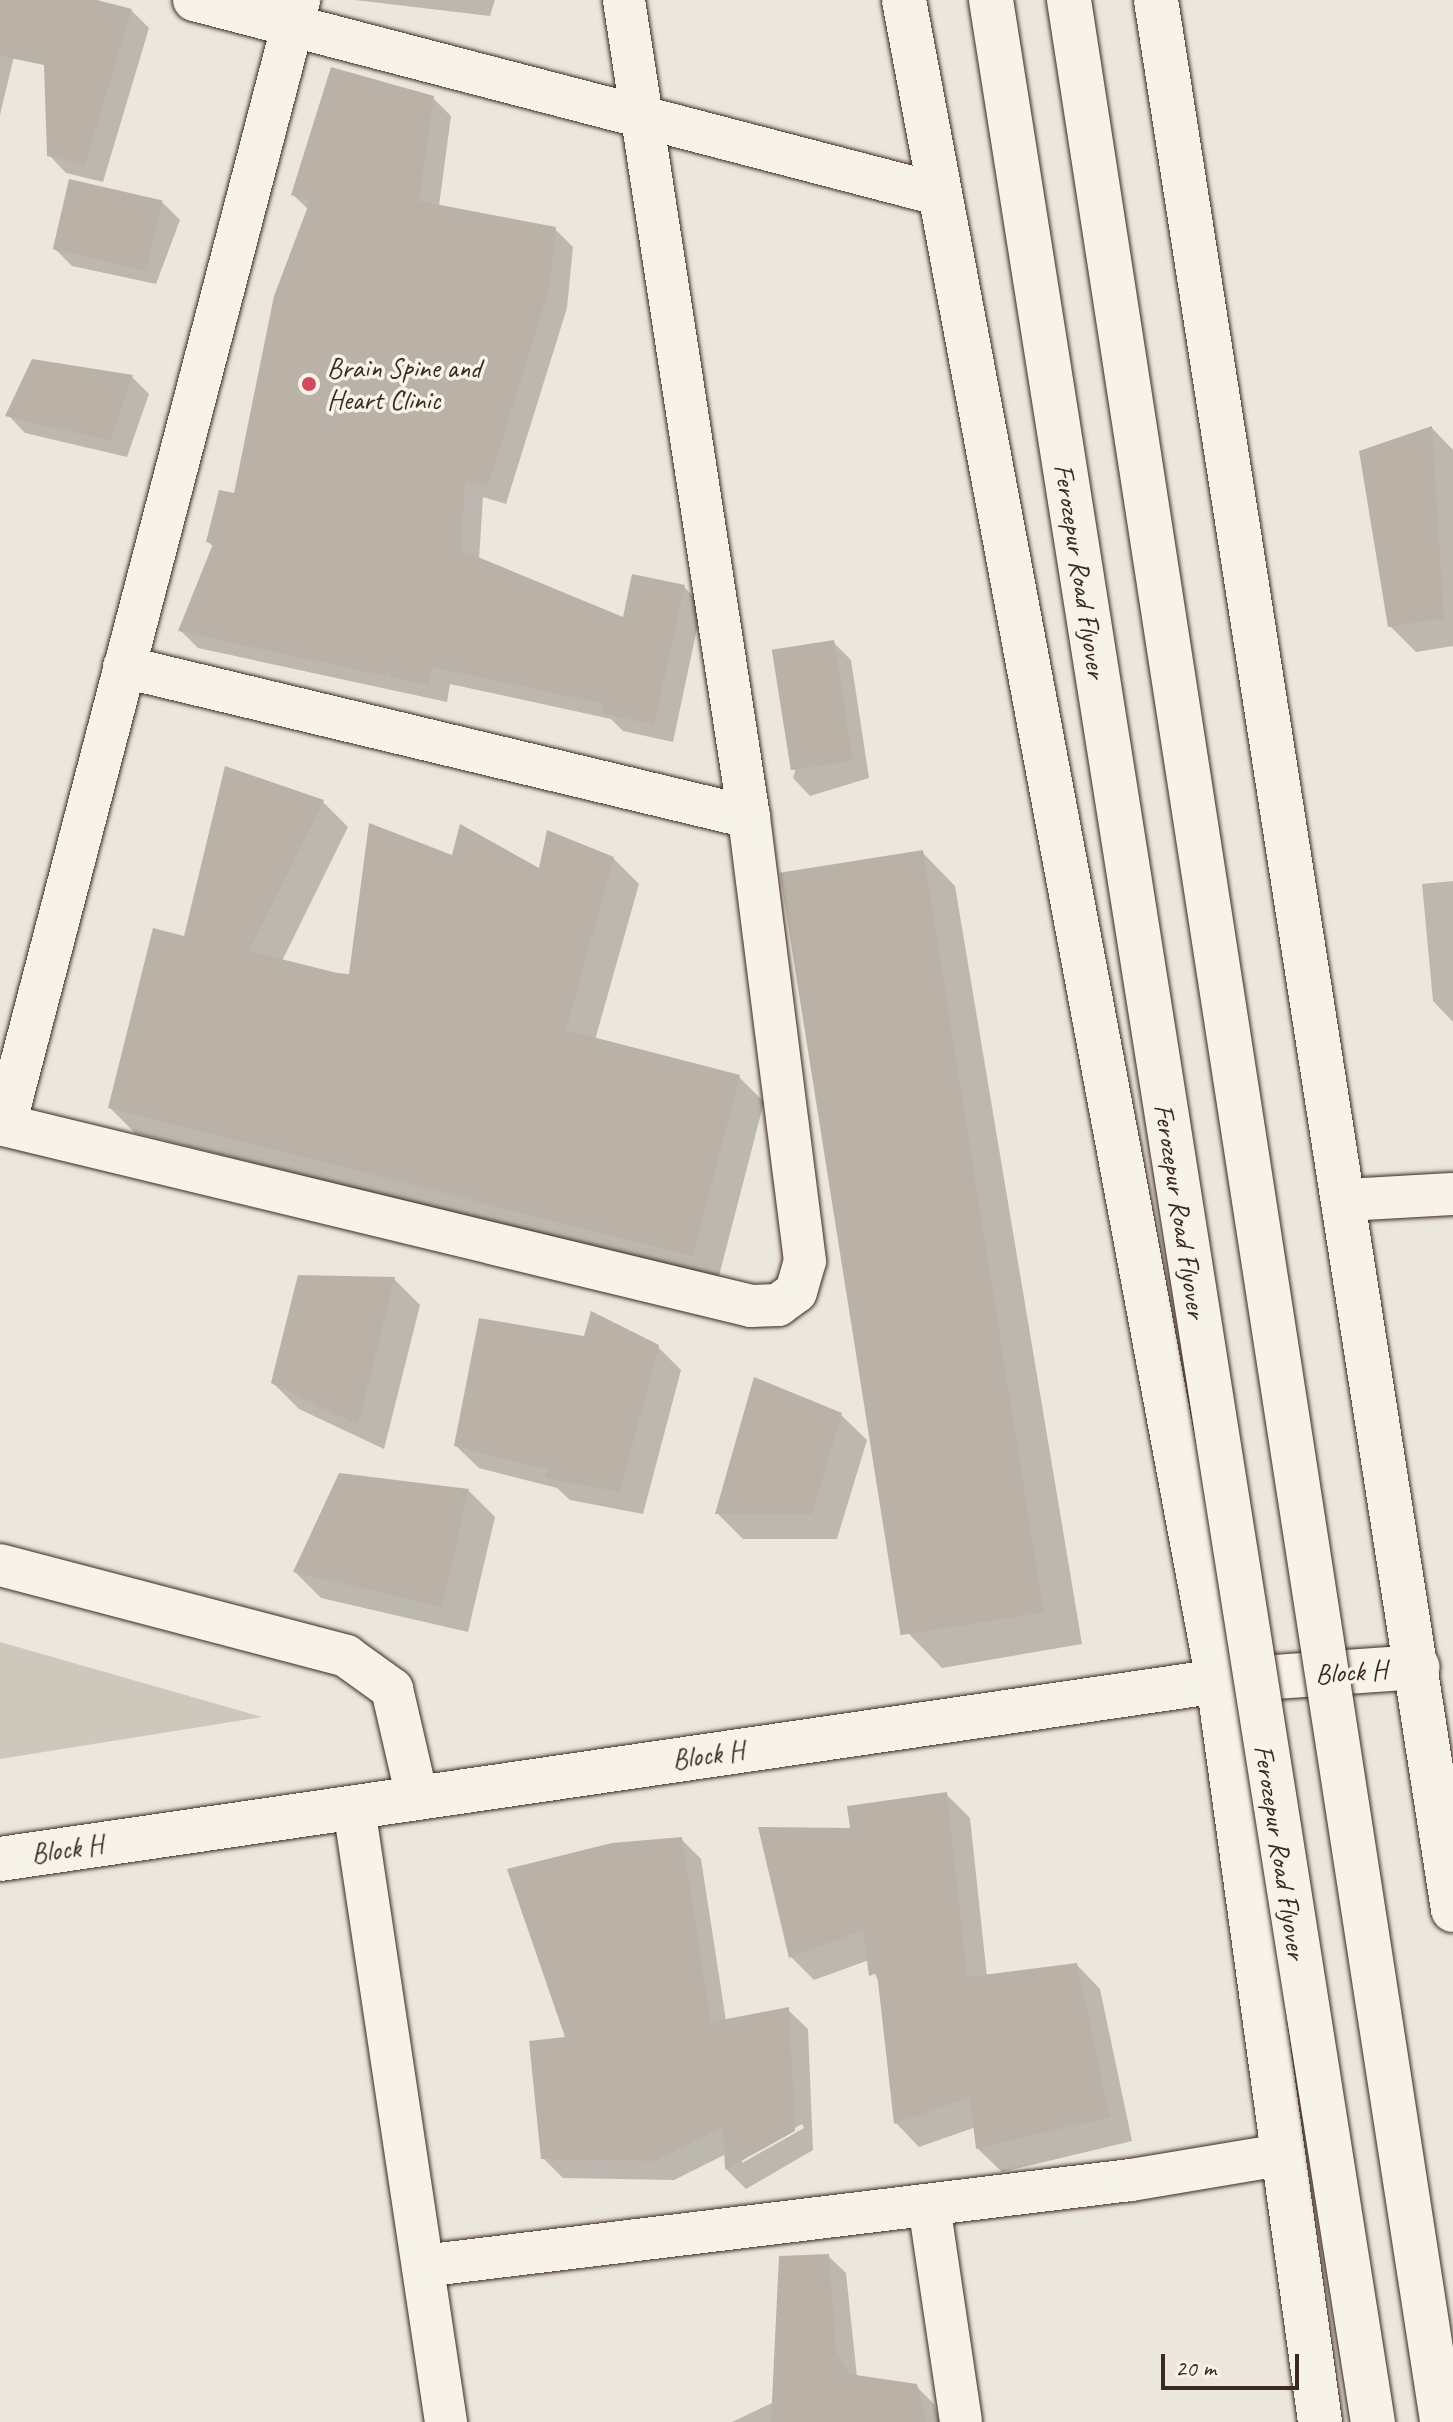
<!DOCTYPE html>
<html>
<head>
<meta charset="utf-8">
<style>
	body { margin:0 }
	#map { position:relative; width:1453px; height:2422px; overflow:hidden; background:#ece7dc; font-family:Caveat,sans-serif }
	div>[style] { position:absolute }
	.green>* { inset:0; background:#cec8bc }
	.shadow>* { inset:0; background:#0003 }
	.building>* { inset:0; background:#bab2a7; transform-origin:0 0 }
	.roads { filter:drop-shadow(0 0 2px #3b2a1e) drop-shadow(0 0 2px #3b2a1e) }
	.minor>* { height:42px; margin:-21px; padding:0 21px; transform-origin:21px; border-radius:21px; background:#f7f3e8 }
	.tertiary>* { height:44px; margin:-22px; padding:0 22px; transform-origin:22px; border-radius:22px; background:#f7f3e8 }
	.secondary>* { height:44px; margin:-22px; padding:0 22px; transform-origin:22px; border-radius:22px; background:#f7f3e8 }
	.bridges { filter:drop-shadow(0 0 2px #3b2a1e) drop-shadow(0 0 2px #3b2a1e) }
	.trunk-bridge>* { height:44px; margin:-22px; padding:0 22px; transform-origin:22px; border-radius:22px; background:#f7f3e8 }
	.dots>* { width:22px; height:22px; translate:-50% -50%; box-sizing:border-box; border:4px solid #f7f3e8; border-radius:50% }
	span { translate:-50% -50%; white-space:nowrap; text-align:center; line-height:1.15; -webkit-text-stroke:7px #f7f3e8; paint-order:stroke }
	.poi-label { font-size:28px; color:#3b2a1e }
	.left { translate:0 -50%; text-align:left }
	.street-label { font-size:28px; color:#3b2a1e }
	.scale { position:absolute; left:1161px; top:2354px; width:138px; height:36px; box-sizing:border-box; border:4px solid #3b2a1e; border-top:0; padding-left:10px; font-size:24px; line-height:28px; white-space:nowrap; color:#3b2a1e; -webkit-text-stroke:6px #f7f3e8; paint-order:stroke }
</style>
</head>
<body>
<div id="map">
	<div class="green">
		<i style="clip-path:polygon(0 1642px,262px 1717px,0 1759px)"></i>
	</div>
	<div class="shadow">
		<i style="clip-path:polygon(0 0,26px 6px,0 115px)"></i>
		<i style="clip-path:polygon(43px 0,131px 10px,149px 28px,103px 182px,66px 173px,49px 155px)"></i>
		<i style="clip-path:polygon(355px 0,495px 0,490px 16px)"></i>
		<i style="clip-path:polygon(433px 98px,451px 116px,439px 206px,555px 229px,573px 247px,567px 308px,506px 504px,483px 497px,479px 560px,624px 620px,684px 587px,702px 605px,673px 742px,623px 731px,611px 719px,450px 684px,447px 702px,198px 648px,180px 630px,214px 547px,208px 542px,236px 496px,309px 210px,293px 195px)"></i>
		<i style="clip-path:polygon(71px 181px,162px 202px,180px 220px,156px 284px,72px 266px,54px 248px)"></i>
		<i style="clip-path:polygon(132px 377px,149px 394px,127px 457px,25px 433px,8px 415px)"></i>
		<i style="clip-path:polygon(1432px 428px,1453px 450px,1453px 646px,1416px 652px,1390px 626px)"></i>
		<i style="clip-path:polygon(833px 642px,851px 660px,869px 778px,810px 796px,793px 778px)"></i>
		<i style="clip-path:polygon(226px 769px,323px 802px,348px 827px,282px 961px,350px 977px,540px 871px,613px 858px,639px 884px,595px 1040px,739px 1077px,764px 1102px,718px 1280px,135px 1133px,110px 1108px,185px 938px)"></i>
		<i style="clip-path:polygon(922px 852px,955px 886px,1082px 1644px,942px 1668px,909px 1634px)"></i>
		<i style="clip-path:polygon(1453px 881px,1453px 1022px,1433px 1001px,1422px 884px)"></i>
		<i style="clip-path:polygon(394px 1279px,420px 1305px,384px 1449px,299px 1409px,273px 1383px)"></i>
		<i style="clip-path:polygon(586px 1338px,658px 1347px,681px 1370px,643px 1514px,570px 1500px,557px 1488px,479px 1468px,456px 1446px)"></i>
		<i style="clip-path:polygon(840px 1414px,867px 1440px,837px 1539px,743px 1539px,717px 1513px)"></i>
		<i style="clip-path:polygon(469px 1491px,495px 1517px,468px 1632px,321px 1598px,295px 1572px)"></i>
		<i style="clip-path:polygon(946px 1794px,970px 1818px,987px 1977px,1077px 1965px,1100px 1989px,1132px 2141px,1002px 2172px,978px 2149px,976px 2127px,919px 2147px,896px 2123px,880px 1985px,869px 1960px,814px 1980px,791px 1957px,852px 1830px)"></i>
		<i style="clip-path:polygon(evenodd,681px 1839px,701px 1859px,726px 2021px,788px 2010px,808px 2029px,813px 2150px,746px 2189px,727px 2170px,726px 2154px,674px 2180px,563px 2178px,543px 2158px,567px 2039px,681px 1839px,802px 2124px,804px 2128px,742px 2163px,742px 2158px,802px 2124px)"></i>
		<i style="clip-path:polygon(828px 2256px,846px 2273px,857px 2377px,916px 2386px,934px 2404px,939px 2422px,732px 2422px,774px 2402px)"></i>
	</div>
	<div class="building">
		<i style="clip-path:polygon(0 0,97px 0,132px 9px,85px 165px,47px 156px,44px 65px,0 56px)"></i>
		<i style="clip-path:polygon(331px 67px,434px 96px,419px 201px,556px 227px,549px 289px,488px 486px,465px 480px,461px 550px,623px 617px,632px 574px,685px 585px,654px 725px,602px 713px,604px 704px,432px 667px,429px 685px,389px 677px,390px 668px,386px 676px,178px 631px,213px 544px,206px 542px,219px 490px,234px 493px,274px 296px,310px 201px,291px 195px)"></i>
		<i style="left:69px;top:179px;width:96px;height:72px;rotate:13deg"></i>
		<i style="clip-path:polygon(32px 359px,133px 375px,110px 441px,5px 416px)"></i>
		<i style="clip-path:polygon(1432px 426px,1444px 618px,1388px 627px,1359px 451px)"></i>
		<i style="left:834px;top:640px;width:122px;height:63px;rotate:81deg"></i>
		<i style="clip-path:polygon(225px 766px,324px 800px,249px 951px,337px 973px,349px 974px,369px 823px,452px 855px,460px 824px,539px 868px,547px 830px,614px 857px,566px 1030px,740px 1075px,693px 1256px,108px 1108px,153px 928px,184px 936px)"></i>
		<i style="left:923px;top:850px;width:772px;height:145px;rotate:81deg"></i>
		<i style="clip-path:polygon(298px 1275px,395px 1277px,358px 1425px,271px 1383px)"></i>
		<i style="clip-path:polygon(591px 1311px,659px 1345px,620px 1492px,545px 1478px,547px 1469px,454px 1446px,479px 1318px,584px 1336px)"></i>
		<i style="clip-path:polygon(754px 1377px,842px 1413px,812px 1514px,715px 1514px)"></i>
		<i style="clip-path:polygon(339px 1473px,469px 1489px,442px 1607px,293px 1572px)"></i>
		<i style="clip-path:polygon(947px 1792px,967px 1977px,1077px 1963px,1110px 2117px,976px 2149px,970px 2097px,894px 2124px,877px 1973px,869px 1976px,863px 1930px,789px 1958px,758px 1827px,850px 1828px,847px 1806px)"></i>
		<i style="clip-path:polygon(682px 1837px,711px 2022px,789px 2007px,795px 2131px,725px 2170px,723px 2127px,654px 2161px,541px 2159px,529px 2041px,565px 2037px,507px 1869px,612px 1843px)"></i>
		<i style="clip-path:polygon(829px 2254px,836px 2350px,849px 2374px,917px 2384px,927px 2422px,771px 2422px,779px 2256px)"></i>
	</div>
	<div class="roads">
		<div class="minor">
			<i style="left:194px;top:0;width:765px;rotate:14.62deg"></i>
			<i style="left:124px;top:667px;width:643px;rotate:13.5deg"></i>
			<i style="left:0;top:1124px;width:773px;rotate:13.62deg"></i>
			<i style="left:751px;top:1306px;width:27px;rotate:-2deg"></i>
			<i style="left:778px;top:1305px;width:22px;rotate:-36deg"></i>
			<i style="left:796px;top:1292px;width:32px;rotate:-74deg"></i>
			<i style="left:805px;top:1261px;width:448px;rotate:-97.2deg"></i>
			<i style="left:749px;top:817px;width:827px;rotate:-98.7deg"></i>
			<i style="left:5px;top:1125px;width:1163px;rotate:-75.35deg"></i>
			<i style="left:1345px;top:1200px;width:108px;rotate:-3.2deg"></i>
			<i style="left:0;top:1565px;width:358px;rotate:14.7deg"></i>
			<i style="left:346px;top:1656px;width:57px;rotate:35.7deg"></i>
			<i style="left:392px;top:1689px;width:111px;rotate:77deg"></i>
			<i style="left:354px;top:1808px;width:621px;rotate:81.48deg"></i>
			<i style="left:929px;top:2205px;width:219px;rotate:81.6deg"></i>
			<i style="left:423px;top:2266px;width:713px;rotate:-6.93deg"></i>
			<i style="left:1131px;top:2180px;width:151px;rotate:-9.5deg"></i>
		</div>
		<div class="tertiary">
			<i style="left:0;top:1859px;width:1231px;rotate:-8.31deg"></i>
			<i style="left:1218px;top:1681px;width:200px;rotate:-4deg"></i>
		</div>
		<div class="secondary">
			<i style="left:904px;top:0;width:1710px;rotate:79.42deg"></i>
			<i style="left:1218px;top:1681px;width:748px;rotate:82.16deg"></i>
			<i style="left:1156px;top:0;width:1933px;rotate:81.16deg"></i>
		</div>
	</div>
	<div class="bridges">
		<div class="trunk-bridge">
			<i style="left:991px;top:0;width:2452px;rotate:81.04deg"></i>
			<i style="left:1069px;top:0;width:2451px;rotate:81.24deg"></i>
		</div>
	</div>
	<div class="dots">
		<i style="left:309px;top:384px;background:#d1495b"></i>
	</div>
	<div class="poi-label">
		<span class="left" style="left:327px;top:384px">Brain Spine and<br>Heart Clinic</span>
	</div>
	<div class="street-label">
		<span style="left:1080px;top:571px;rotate:81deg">Ferozepur Road Flyover</span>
		<span style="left:1180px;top:1211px;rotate:81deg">Ferozepur Road Flyover</span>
		<span style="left:1351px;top:1672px;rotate:-4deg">Block H</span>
		<span style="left:708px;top:1755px;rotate:-8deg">Block H</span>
		<span style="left:67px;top:1849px;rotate:-8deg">Block H</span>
		<span style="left:1280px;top:1852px;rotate:81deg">Ferozepur Road Flyover</span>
	</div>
	<div class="scale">20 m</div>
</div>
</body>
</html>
